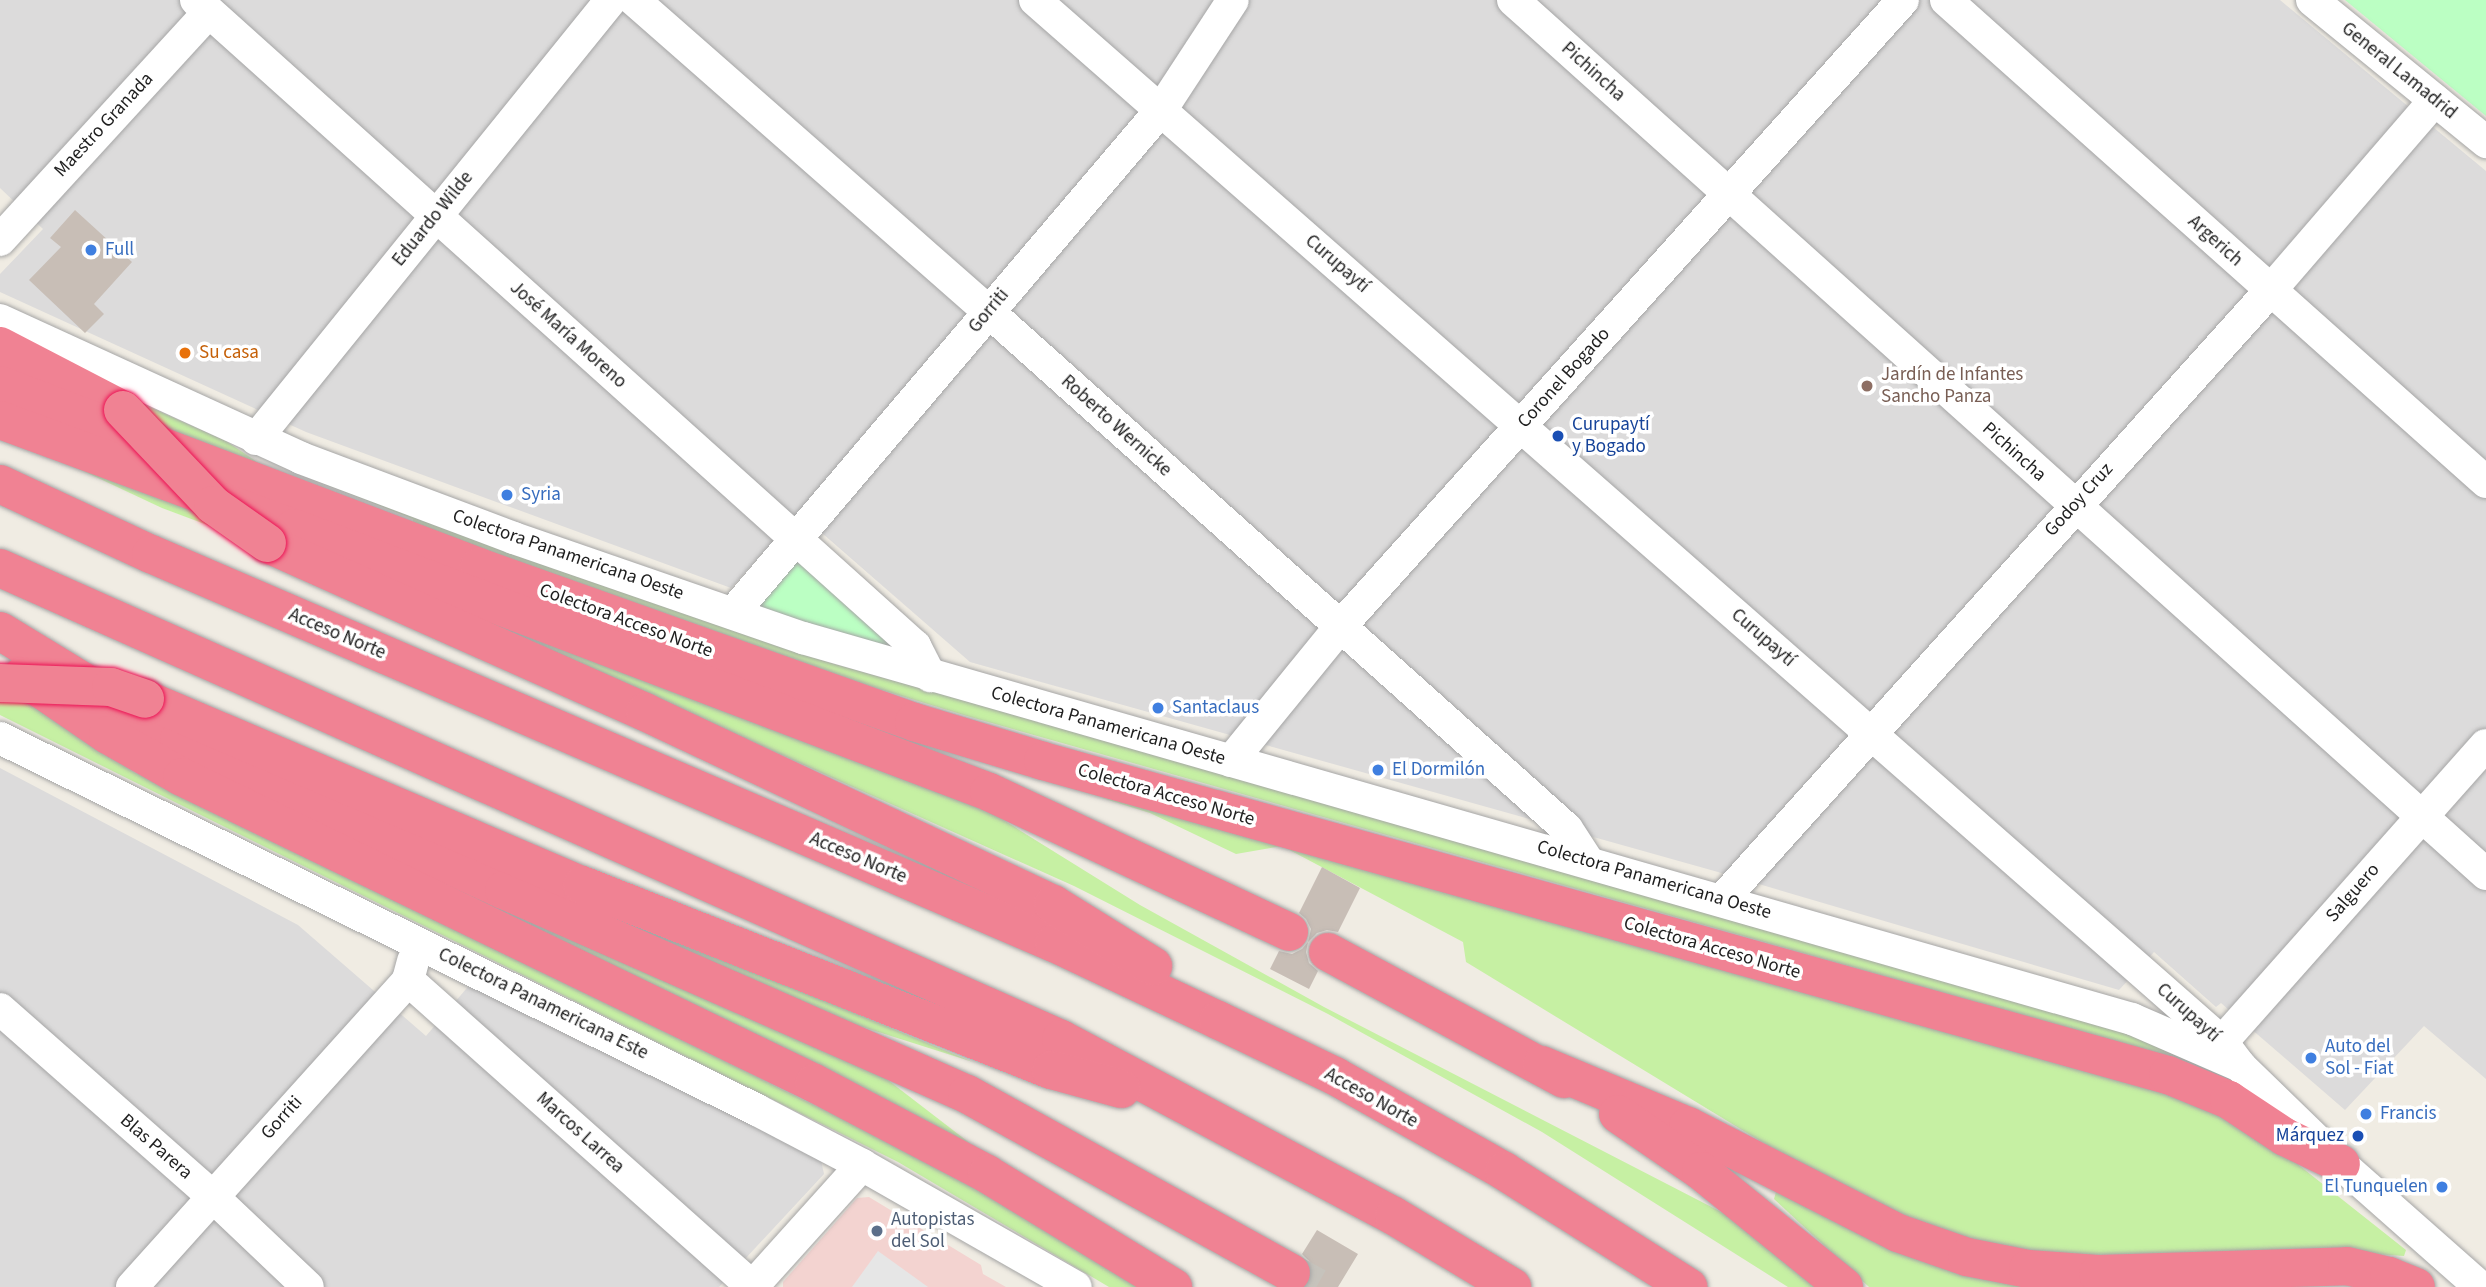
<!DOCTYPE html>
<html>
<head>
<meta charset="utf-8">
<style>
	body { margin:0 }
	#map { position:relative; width:2486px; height:1287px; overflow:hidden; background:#f0ece3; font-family:"Source Sans 3",sans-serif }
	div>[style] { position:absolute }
	.residential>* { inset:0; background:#dcdbdb }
	.commercial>* { inset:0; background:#f3d3d0 }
	.grass>* { inset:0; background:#c6f0a3 }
	.park>* { inset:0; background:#bbffc3 }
	.parking>* { inset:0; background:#e6e6e6 }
	.building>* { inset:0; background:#c8beb6 }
	.highway-tunnel>* { height:38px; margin-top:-19px; transform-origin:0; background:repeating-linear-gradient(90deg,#c6c3bc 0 38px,transparent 0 57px) }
	.roads { filter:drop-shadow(0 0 2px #a5a5a5) drop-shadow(0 0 2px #a5a5a5) }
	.minor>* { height:32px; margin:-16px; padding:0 16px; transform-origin:16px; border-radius:16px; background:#fff }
	.highway>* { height:38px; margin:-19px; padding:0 19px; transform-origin:19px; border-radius:19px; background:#f08293 }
	.bridges { filter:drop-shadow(0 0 2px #ec1255) drop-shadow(0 0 2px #ec1255) }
	.highway-bridge>* { height:38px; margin:-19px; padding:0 19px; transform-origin:19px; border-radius:19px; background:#f08293 }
	.dots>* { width:19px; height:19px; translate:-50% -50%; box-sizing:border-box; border:4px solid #fff; border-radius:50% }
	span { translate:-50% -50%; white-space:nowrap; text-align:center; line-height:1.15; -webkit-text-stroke:7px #fff; paint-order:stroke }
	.street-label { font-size:19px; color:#1e1e1e }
	.shop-label { font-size:19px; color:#366cbe }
	.left { translate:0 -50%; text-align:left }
	.right { translate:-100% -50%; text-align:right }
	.food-label { font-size:19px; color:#c56008 }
	.education-label { font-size:19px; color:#785e54 }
	.transit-label { font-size:19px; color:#164399 }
	.service-label { font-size:19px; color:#4e5e75 }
</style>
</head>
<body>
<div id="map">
	<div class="residential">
		<i style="clip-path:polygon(0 0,2280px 0,2486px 171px,2486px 1079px,2424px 1026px,2345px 1110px,2221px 1003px,2216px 1007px,2154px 952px,2119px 990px,1718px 872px,970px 662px,799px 513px,731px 588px,306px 432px,0 292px,0 274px,43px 229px,0 188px)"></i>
		<i style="clip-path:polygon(0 768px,298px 925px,426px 1036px,472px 982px,821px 1160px,824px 1174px,719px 1287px,0 1287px)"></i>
	</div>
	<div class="commercial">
		<i style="clip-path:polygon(869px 1197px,981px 1265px,983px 1274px,1006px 1287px,783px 1287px,783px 1282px,857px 1198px)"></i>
	</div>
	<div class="grass">
		<i style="clip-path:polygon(127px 397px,226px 441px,260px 464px,154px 427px)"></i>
		<i style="clip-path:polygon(0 432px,190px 498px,234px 535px,162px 508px)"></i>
		<i style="clip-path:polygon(307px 477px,831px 663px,1964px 981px,2186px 1053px,2222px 1074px,2220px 1077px,2191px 1063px,967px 716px,820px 671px,413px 526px,413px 519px)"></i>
		<i style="clip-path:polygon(449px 606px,976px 803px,1140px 905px,1324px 1007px,1760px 1232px,1824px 1287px,1788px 1287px,1542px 1132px,1328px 1014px,1074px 886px)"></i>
		<i style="clip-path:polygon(0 676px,132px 771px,941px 1167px,1148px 1287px,1109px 1287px,898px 1162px,0 715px)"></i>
		<i style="clip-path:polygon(182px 760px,884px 1077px,971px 1144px)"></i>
		<i style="clip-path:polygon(1099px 797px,1192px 818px,2181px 1094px,2276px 1147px,2406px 1250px,2404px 1256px,2315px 1250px,2045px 1256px,1928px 1229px,1803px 1167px,1466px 962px,1463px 942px,1282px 846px,1236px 854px,1150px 813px)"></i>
		<i style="clip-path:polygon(348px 800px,753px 971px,973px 1062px,831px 1017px)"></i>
		<i style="clip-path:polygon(1778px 1185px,2117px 1287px,1869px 1287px,1774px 1199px)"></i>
	</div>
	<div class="park">
		<i style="clip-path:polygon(2345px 0,2486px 0,2486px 116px)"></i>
		<i style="clip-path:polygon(801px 555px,899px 647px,893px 652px,755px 605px)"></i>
	</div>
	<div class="parking">
		<i style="clip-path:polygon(878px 1251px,928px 1287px,852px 1287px)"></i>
	</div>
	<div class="building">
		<i style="clip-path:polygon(75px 210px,132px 262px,94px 304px,104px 314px,85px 333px,29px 280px,61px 247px,50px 238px)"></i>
		<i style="clip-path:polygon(1322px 867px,1360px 888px,1338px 932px,1327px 930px,1317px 933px,1308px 942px,1306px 952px,1309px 963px,1318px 971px,1309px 989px,1270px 969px,1279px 951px,1292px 954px,1302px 949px,1308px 942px,1311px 929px,1306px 919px,1299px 913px)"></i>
		<i style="clip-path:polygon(1317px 1230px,1358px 1254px,1338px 1287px,1307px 1287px,1313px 1272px,1309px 1261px,1302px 1254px)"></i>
	</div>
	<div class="highway-tunnel">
		<i style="left:1291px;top:1273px;width:29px;rotate:29deg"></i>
	</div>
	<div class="roads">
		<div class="minor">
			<i style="left:196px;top:0;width:967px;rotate:41.94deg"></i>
			<i style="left:915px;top:646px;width:34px;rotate:63deg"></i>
			<i style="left:634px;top:0;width:473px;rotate:41.3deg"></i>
			<i style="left:989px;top:312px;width:775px;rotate:41.81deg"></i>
			<i style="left:1567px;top:829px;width:38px;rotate:57deg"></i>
			<i style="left:1035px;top:0;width:1579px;rotate:41.28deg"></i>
			<i style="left:2222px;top:1042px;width:30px;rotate:53deg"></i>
			<i style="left:2240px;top:1066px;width:141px;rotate:44.1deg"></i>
			<i style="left:2341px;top:1164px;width:186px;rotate:41.5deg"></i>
			<i style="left:1513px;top:0;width:1308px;rotate:41.93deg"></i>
			<i style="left:1946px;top:0;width:724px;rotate:41.75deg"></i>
			<i style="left:2312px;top:0;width:225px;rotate:39.2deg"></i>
			<i style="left:0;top:240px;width:309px;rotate:-47.5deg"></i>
			<i style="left:0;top:320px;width:331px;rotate:24.6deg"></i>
			<i style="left:301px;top:458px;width:228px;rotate:20.6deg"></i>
			<i style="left:514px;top:538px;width:306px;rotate:19.1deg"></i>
			<i style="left:803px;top:638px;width:1383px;rotate:16deg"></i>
			<i style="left:2132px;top:1019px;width:118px;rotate:23.5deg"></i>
			<i style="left:256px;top:439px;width:565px;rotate:-51.04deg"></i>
			<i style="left:733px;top:613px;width:660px;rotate:-49.61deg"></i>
			<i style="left:1161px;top:110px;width:131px;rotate:-56.8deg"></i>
			<i style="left:0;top:738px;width:843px;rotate:26.17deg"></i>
			<i style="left:757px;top:1110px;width:119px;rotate:27.6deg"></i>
			<i style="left:862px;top:1165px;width:246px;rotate:29.7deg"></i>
			<i style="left:1231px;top:761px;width:171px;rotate:-50.9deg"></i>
			<i style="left:1339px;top:628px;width:844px;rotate:-48.07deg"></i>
			<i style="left:1722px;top:900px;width:819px;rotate:-48.02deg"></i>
			<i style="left:2270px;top:291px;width:252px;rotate:-49.2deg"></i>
			<i style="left:408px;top:980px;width:461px;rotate:41.7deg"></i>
			<i style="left:0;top:1009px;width:283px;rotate:41.4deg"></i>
			<i style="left:212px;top:1196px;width:132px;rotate:43.5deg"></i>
			<i style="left:2222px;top:1042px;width:397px;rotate:-48.4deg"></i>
			<i style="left:132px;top:1287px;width:413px;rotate:-48deg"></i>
			<i style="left:408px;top:980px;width:20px;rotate:-75deg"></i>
			<i style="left:752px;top:1287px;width:164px;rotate:-48deg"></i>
		</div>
		<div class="highway">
			<i style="left:0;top:346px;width:139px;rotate:27.5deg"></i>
			<i style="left:0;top:385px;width:512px;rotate:20.8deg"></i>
			<i style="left:479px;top:567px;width:462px;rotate:19.6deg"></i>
			<i style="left:914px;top:722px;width:135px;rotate:16.8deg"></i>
			<i style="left:1043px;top:761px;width:1168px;rotate:15.6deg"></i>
			<i style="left:2168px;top:1075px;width:66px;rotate:22.3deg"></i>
			<i style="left:2229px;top:1100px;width:67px;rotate:33.5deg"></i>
			<i style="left:2285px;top:1137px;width:62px;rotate:25.7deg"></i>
			<i style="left:0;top:420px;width:313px;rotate:20.2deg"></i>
			<i style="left:294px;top:528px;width:743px;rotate:20.8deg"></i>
			<i style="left:989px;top:792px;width:331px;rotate:25deg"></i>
			<i style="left:0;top:484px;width:166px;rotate:24.9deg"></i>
			<i style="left:151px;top:554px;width:983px;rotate:23.31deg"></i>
			<i style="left:1054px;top:943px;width:181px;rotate:25.2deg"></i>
			<i style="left:1218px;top:1020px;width:130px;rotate:25.6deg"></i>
			<i style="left:1335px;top:1076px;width:194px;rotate:29.3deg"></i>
			<i style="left:1504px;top:1171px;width:218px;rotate:32.2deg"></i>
			<i style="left:270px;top:545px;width:411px;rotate:24deg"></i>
			<i style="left:645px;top:712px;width:451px;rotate:25.2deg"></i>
			<i style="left:1053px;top:904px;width:118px;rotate:31.8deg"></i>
			<i style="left:0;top:568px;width:1161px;rotate:23.94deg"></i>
			<i style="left:1061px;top:1039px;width:377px;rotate:28deg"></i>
			<i style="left:1394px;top:1216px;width:138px;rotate:31deg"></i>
			<i style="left:0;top:631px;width:210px;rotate:31.3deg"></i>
			<i style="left:179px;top:740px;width:358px;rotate:24.8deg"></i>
			<i style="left:504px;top:890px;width:506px;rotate:23.78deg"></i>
			<i style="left:967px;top:1094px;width:370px;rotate:28.9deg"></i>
			<i style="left:22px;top:676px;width:104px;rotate:34.5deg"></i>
			<i style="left:108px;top:735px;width:85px;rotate:29.6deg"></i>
			<i style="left:182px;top:777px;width:702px;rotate:25.84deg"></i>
			<i style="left:814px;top:1083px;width:195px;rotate:27.7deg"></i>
			<i style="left:987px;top:1174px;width:218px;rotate:31.3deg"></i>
			<i style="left:145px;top:699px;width:475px;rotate:23.1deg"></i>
			<i style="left:582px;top:885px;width:504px;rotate:21.53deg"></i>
			<i style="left:1051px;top:1070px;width:73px;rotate:15.2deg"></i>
			<i style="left:1328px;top:952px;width:268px;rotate:28.3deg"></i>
			<i style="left:1542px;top:1065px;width:158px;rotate:22.7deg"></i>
			<i style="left:1688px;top:1126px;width:236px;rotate:27deg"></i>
			<i style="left:1898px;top:1233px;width:73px;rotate:19.2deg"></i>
			<i style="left:1967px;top:1257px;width:62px;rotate:11.1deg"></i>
			<i style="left:2028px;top:1269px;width:70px;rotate:4.1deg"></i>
			<i style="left:2098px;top:1274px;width:249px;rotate:-1.8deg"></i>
			<i style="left:2347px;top:1266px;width:43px;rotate:13.4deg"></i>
			<i style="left:2389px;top:1276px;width:29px;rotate:22deg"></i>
			<i style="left:1618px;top:1114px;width:101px;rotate:34.5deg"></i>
			<i style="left:1701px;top:1171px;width:184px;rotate:39deg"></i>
		</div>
	</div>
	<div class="bridges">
		<div class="highway-bridge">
			<i style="left:123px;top:410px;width:131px;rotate:46.5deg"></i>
			<i style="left:213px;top:505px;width:66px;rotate:35.1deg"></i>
			<i style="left:0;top:683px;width:111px;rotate:2.1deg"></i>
			<i style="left:111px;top:687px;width:36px;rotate:19deg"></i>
		</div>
	</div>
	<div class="dots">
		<i style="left:91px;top:250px;background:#3f7fe0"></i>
		<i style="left:185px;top:353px;background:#e8710a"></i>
		<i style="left:1867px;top:386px;background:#8d6e63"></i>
		<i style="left:1558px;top:436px;background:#1a4fb4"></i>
		<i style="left:507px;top:495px;background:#3f7fe0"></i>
		<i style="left:1158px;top:708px;background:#3f7fe0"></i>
		<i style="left:1378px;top:770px;background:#3f7fe0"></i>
		<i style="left:2311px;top:1058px;background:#3f7fe0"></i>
		<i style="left:2366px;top:1114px;background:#3f7fe0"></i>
		<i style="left:2358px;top:1136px;background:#1a4fb4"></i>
		<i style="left:2442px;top:1187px;background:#3f7fe0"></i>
		<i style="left:877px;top:1231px;background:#5c6f8a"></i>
	</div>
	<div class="street-label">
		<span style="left:2399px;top:71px;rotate:39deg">General Lamadrid</span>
		<span style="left:1593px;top:72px;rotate:42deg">Pichincha</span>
		<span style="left:104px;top:125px;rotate:-47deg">Maestro Granada</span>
		<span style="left:433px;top:219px;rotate:-51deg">Eduardo Wilde</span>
		<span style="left:2215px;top:241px;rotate:42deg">Argerich</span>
		<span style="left:1337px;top:264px;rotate:41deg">Curupaytí</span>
		<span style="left:989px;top:311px;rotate:-50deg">Gorriti</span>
		<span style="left:568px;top:335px;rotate:42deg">José María Moreno</span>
		<span style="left:1564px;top:378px;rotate:-48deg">Coronel Bogado</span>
		<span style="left:1116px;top:426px;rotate:42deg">Roberto Wernicke</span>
		<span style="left:2014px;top:452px;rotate:42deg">Pichincha</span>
		<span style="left:2079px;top:500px;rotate:-48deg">Godoy Cruz</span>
		<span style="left:568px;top:555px;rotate:19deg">Colectora Panamericana Oeste</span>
		<span style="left:626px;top:621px;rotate:20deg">Colectora Acceso Norte</span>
		<span style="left:337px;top:634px;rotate:23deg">Acceso Norte</span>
		<span style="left:1763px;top:638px;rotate:41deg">Curupaytí</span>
		<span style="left:1108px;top:726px;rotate:16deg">Colectora Panamericana Oeste</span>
		<span style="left:1166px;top:795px;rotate:16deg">Colectora Acceso Norte</span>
		<span style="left:858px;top:858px;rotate:23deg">Acceso Norte</span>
		<span style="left:1654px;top:880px;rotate:16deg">Colectora Panamericana Oeste</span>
		<span style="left:2353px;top:893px;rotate:-49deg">Salguero</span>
		<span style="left:1712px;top:948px;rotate:16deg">Colectora Acceso Norte</span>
		<span style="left:543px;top:1004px;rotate:26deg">Colectora Panamericana Este</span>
		<span style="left:2188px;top:1013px;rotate:42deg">Curupaytí</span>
		<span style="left:1371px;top:1098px;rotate:29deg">Acceso Norte</span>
		<span style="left:282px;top:1118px;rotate:-48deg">Gorriti</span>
		<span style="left:580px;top:1133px;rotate:42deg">Marcos Larrea</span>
		<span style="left:156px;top:1147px;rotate:41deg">Blas Parera</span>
	</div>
	<div class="shop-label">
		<span class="left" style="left:105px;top:250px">Full</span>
		<span class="left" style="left:521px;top:495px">Syria</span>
		<span class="left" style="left:1172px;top:708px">Santaclaus</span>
		<span class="left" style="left:1392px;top:770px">El Dormilón</span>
		<span class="left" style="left:2325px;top:1058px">Auto del<br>Sol - Fiat</span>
		<span class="left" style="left:2380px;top:1114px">Francis</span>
		<span class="right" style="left:2428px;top:1187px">El Tunquelen</span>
	</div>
	<div class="food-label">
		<span class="left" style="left:199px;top:353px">Su casa</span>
	</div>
	<div class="education-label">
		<span class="left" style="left:1881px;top:386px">Jardín de Infantes<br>Sancho Panza</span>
	</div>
	<div class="transit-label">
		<span class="left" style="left:1572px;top:436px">Curupaytí<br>y Bogado</span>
		<span class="right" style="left:2344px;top:1136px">Márquez</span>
	</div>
	<div class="service-label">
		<span class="left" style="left:891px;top:1231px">Autopistas<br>del Sol</span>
	</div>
</div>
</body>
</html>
